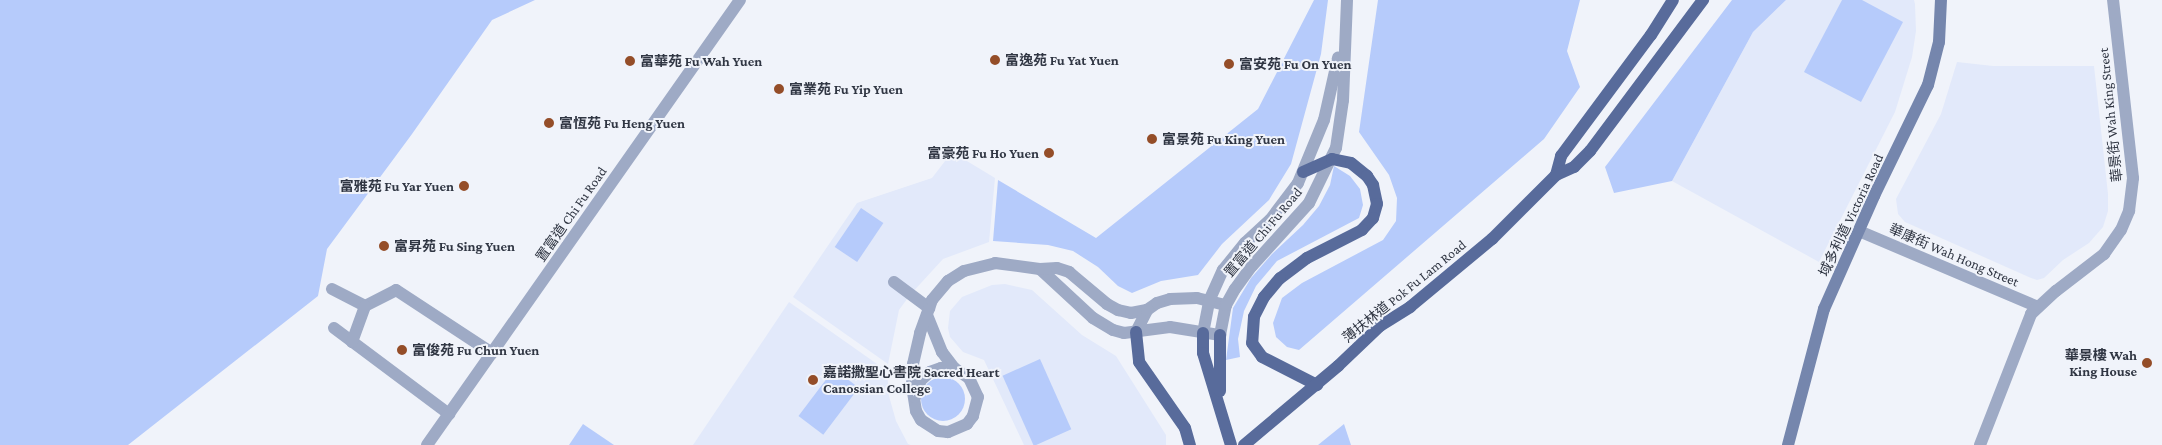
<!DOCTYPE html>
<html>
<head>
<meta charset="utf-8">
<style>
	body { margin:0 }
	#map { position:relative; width:2162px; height:445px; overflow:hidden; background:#f0f3fa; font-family:"Crimson Pro","Noto Sans TC",serif }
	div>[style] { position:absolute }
	.built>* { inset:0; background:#e2e9fa }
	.green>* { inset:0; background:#b6cbfb; transform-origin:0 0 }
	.round { border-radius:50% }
	.pedestrian>* { height:12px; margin:-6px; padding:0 6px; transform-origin:6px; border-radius:6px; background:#9eaac5 }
	.minor>* { height:12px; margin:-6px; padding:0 6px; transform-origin:6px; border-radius:6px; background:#9eaac5 }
	.tertiary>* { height:12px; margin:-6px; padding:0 6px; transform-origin:6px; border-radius:6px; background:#9eaac5 }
	.secondary>* { height:12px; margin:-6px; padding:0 6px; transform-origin:6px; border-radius:6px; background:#7586ad }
	.primary>* { height:12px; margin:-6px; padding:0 6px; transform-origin:6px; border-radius:6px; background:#586b9b }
	.dots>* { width:14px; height:14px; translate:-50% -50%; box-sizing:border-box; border:2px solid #f0f3fa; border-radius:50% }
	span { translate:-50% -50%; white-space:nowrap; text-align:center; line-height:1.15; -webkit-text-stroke:4px #f0f3fa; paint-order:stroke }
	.poi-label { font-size:14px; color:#303643; font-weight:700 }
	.left { translate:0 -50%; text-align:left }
	.right { translate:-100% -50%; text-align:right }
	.street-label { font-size:14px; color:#303643 }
</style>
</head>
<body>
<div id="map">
	<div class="built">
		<i style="clip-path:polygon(1786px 0,1914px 0,1915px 4px,1916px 31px,1912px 57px,1895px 112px,1819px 262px,1672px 181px,1753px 32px)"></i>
		<i style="clip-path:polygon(1957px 62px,1993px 66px,2094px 66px,2108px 194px,2108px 211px,2103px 227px,2089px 243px,2063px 260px,2044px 278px,2037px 280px,2031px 278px,1905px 222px,1898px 214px,1896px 199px,1941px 114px)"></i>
		<i style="clip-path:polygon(952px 152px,995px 178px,989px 242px,943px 259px,910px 295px,899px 310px,888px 364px,793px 297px,857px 203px,932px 178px)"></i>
		<i style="clip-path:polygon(1005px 284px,1032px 290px,1082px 335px,1116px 356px,1166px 435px,1166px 445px,1024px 445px,984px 360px,963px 352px,950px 337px,948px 328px,950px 311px,962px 297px,992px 285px)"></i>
		<i style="clip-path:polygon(789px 302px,887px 371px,889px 396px,896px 421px,908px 444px,911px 445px,693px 445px)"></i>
	</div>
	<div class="green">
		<i style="clip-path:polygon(0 0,535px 0,492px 20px,412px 134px,327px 249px,318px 296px,128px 445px,0 445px)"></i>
		<i style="clip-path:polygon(1314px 0,1328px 0,1321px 54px,1291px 164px,1269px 200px,1222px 244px,1198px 275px,1161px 281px,1132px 293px,1118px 286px,1098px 267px,1073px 251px,1048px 245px,993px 241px,998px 180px,1096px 238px,1258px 109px)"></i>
		<i style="clip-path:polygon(1378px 0,1580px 0,1567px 51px,1580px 87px,1544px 139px,1299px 350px,1287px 347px,1276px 337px,1273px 323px,1282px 298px,1302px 283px,1383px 240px,1396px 221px,1397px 198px,1389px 175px,1359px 132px)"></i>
		<i style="clip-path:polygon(1732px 0,1786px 0,1753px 32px,1672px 181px,1614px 193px,1605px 167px)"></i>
		<i style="clip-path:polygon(1842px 0,1862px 0,1903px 22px,1861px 102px,1804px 72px)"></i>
		<i style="clip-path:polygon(1334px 166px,1350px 176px,1360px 189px,1363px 205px,1359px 218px,1277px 261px,1256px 286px,1244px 311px,1238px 339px,1240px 357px,1226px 360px,1233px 308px,1251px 278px,1272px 254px,1303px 225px,1319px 206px,1330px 185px)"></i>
		<i style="left:861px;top:208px;width:27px;height:47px;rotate:34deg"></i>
		<i style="left:1040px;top:359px;width:77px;height:41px;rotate:66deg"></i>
		<i style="left:834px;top:369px;width:31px;height:59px;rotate:37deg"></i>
		<i class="round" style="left:921px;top:377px;width:44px;height:44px"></i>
		<i style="clip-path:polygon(583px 424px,614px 445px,569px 445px)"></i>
		<i style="clip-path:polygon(1344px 424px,1351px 445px,1318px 445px)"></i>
	</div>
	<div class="pedestrian">
		<i style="left:894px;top:282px;width:44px;rotate:36.6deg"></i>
		<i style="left:332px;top:289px;width:37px;rotate:27deg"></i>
		<i style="left:365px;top:306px;width:35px;rotate:-27deg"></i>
		<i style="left:396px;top:290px;width:115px;rotate:33.3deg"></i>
		<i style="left:334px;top:328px;width:144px;rotate:36.8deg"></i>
		<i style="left:352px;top:342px;width:38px;rotate:-70deg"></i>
	</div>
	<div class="minor">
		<i style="left:1859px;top:231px;width:194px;rotate:23deg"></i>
		<i style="left:1040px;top:269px;width:72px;rotate:42.8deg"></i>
		<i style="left:1093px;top:318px;width:23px;rotate:31deg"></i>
		<i style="left:1113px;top:330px;width:11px;rotate:15deg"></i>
		<i style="left:1124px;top:333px;width:46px;rotate:-7.4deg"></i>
		<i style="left:1170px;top:327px;width:51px;rotate:9.1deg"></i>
		<i style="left:927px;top:315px;width:40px;rotate:68deg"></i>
		<i style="left:942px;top:352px;width:20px;rotate:53deg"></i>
		<i style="left:954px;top:368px;width:18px;rotate:34deg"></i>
		<i style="left:969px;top:378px;width:21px;rotate:65deg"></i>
		<i style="left:978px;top:397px;width:20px;rotate:105deg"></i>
		<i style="left:973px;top:416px;width:10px;rotate:127deg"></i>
		<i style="left:967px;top:424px;width:21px;rotate:157deg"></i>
		<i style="left:948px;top:432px;width:10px;rotate:-174deg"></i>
		<i style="left:938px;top:431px;width:20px;rotate:-147deg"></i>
		<i style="left:921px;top:420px;width:10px;rotate:-119deg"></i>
		<i style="left:916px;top:411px;width:26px;rotate:-99deg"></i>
		<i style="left:912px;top:385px;width:21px;rotate:-87deg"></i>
		<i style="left:913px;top:364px;width:32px;rotate:-77deg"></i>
		<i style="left:920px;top:333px;width:35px;rotate:-70deg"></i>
		<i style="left:932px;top:300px;width:25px;rotate:-50deg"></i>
		<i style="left:948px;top:281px;width:19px;rotate:-32deg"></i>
		<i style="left:964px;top:271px;width:32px;rotate:-14deg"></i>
		<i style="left:995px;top:263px;width:45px;rotate:7.6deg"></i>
		<i style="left:1040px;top:269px;width:17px;rotate:-3deg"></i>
		<i style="left:1057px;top:268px;width:13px;rotate:18deg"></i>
		<i style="left:1069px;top:272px;width:50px;rotate:40.1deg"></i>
		<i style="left:1107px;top:304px;width:13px;rotate:29deg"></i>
		<i style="left:1118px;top:310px;width:13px;rotate:13deg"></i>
		<i style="left:1131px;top:313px;width:16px;rotate:-11deg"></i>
		<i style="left:1136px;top:332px;width:25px;rotate:-63deg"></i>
		<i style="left:1147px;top:310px;width:12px;rotate:-35deg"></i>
		<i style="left:1157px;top:303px;width:14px;rotate:-17deg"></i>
		<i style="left:1170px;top:299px;width:27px;rotate:-2deg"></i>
		<i style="left:1197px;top:298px;width:30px;rotate:14deg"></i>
		<i style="left:915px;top:397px;width:18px;rotate:-71deg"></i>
		<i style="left:921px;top:380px;width:12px;rotate:-42deg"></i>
		<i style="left:930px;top:372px;width:12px;rotate:-20deg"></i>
		<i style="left:941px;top:368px;width:13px"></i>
		<i style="left:1980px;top:445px;width:141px;rotate:-68.7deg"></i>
		<i style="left:2031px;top:314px;width:34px;rotate:-43deg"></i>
		<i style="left:2056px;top:291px;width:61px;rotate:-37.6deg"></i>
		<i style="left:2104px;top:254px;width:29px;rotate:-55deg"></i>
		<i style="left:2121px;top:230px;width:21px;rotate:-67deg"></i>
		<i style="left:2129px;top:211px;width:33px;rotate:-83deg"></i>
		<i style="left:2133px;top:178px;width:179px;rotate:-96.4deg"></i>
	</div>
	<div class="tertiary">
		<i style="left:1203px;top:333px;width:33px;rotate:-79deg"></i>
		<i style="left:1209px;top:301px;width:34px;rotate:-66deg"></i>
		<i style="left:1223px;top:270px;width:35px;rotate:-51deg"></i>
		<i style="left:1245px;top:243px;width:34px;rotate:-43deg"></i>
		<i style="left:1270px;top:220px;width:46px;rotate:-52.9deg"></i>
		<i style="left:1298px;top:183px;width:68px;rotate:-67.6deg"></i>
		<i style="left:1324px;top:120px;width:64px;rotate:-77.3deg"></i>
		<i style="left:1220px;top:335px;width:31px;rotate:-79deg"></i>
		<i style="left:1226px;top:305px;width:18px;rotate:-61deg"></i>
		<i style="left:1235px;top:289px;width:29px;rotate:-54deg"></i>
		<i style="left:1252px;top:266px;width:85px;rotate:-47.9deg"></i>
		<i style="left:1309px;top:203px;width:61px;rotate:-63.9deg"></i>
		<i style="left:1336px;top:148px;width:49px;rotate:-81.7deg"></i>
		<i style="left:1343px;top:100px;width:100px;rotate:-87.7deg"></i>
		<i style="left:427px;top:445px;width:544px;rotate:-54.88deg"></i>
	</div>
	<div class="secondary">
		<i style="left:1788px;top:445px;width:141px;rotate:-75.2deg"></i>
		<i style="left:1824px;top:309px;width:124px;rotate:-66.1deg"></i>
		<i style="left:1874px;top:196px;width:123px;rotate:-64.1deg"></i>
		<i style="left:1928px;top:85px;width:44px;rotate:-75.7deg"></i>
		<i style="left:1939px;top:42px;width:42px;rotate:-87.3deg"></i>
	</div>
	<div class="primary">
		<i style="left:1303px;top:172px;width:32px;rotate:-24deg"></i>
		<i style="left:1332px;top:159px;width:19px;rotate:12deg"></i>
		<i style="left:1351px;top:163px;width:21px;rotate:39deg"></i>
		<i style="left:1367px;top:176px;width:11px;rotate:56deg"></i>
		<i style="left:1373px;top:185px;width:19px;rotate:78deg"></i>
		<i style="left:1377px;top:204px;width:15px;rotate:106deg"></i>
		<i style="left:1373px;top:218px;width:16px;rotate:133deg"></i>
		<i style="left:1362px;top:230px;width:62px;rotate:153deg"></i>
		<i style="left:1307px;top:258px;width:34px;rotate:143deg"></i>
		<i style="left:1280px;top:278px;width:25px;rotate:130deg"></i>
		<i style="left:1264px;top:297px;width:22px;rotate:117deg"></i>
		<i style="left:1254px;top:317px;width:26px;rotate:94deg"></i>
		<i style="left:1252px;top:343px;width:17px;rotate:54deg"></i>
		<i style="left:1262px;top:357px;width:62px;rotate:27deg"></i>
		<i style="left:1556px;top:175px;width:20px;rotate:-75deg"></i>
		<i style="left:1561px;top:156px;width:151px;rotate:-53.4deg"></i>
		<i style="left:1651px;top:35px;width:41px;rotate:-57.8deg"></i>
		<i style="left:1136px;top:332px;width:30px;rotate:84deg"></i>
		<i style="left:1139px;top:362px;width:80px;rotate:55.1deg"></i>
		<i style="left:1185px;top:428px;width:18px;rotate:74deg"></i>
		<i style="left:1203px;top:333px;width:20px;rotate:90deg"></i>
		<i style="left:1203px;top:353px;width:96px;rotate:73.1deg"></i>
		<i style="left:1220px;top:335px;width:56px;rotate:90deg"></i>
		<i style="left:1244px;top:445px;width:123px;rotate:-40deg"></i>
		<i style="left:1338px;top:366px;width:58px;rotate:-43.6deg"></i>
		<i style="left:1380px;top:326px;width:36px;rotate:-32deg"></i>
		<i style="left:1410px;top:307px;width:107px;rotate:-39.7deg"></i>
		<i style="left:1492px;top:239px;width:91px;rotate:-45deg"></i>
		<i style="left:1556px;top:175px;width:20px;rotate:-24deg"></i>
		<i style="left:1574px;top:167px;width:23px;rotate:-45deg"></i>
		<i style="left:1590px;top:151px;width:189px;rotate:-53.2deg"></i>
	</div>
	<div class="dots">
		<i style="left:995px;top:60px;background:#944d28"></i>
		<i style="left:630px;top:61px;background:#944d28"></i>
		<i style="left:1229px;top:64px;background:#944d28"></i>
		<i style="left:779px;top:89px;background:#944d28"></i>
		<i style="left:549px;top:123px;background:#944d28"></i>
		<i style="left:1152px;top:139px;background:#944d28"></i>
		<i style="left:1049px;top:153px;background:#944d28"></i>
		<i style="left:464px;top:186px;background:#944d28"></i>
		<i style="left:384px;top:246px;background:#944d28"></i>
		<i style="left:402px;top:350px;background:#944d28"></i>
		<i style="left:2147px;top:363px;background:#944d28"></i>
		<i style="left:813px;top:380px;background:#944d28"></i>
	</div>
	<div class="poi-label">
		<span class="left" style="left:1005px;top:60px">富逸苑 Fu Yat Yuen</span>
		<span class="left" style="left:640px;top:61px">富華苑 Fu Wah Yuen</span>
		<span class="left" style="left:1239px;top:64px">富安苑 Fu On Yuen</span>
		<span class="left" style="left:789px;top:89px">富業苑 Fu Yip Yuen</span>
		<span class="left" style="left:559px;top:123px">富恆苑 Fu Heng Yuen</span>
		<span class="left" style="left:1162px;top:139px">富景苑 Fu King Yuen</span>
		<span class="right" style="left:1039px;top:153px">富豪苑 Fu Ho Yuen</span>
		<span class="right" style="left:454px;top:186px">富雅苑 Fu Yar Yuen</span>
		<span class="left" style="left:394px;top:246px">富昇苑 Fu Sing Yuen</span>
		<span class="left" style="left:412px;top:350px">富俊苑 Fu Chun Yuen</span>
		<span class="right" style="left:2137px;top:363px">華景樓 Wah<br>King House</span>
		<span class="left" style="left:823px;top:380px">嘉諾撒聖心書院 Sacred Heart<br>Canossian College</span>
	</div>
	<div class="street-label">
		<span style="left:2110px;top:115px;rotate:-96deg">華景街 Wah King Street</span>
		<span style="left:571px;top:214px;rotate:-55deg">置富道 Chi Fu Road</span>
		<span style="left:1851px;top:215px;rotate:-65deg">域多利道 Victoria Road</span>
		<span style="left:1263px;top:232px;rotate:-50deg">置富道 Chi Fu Road</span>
		<span style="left:1954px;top:255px;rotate:23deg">華康街 Wah Hong Street</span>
		<span style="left:1404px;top:291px;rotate:-39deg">薄扶林道 Pok Fu Lam Road</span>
	</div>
</div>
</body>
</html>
